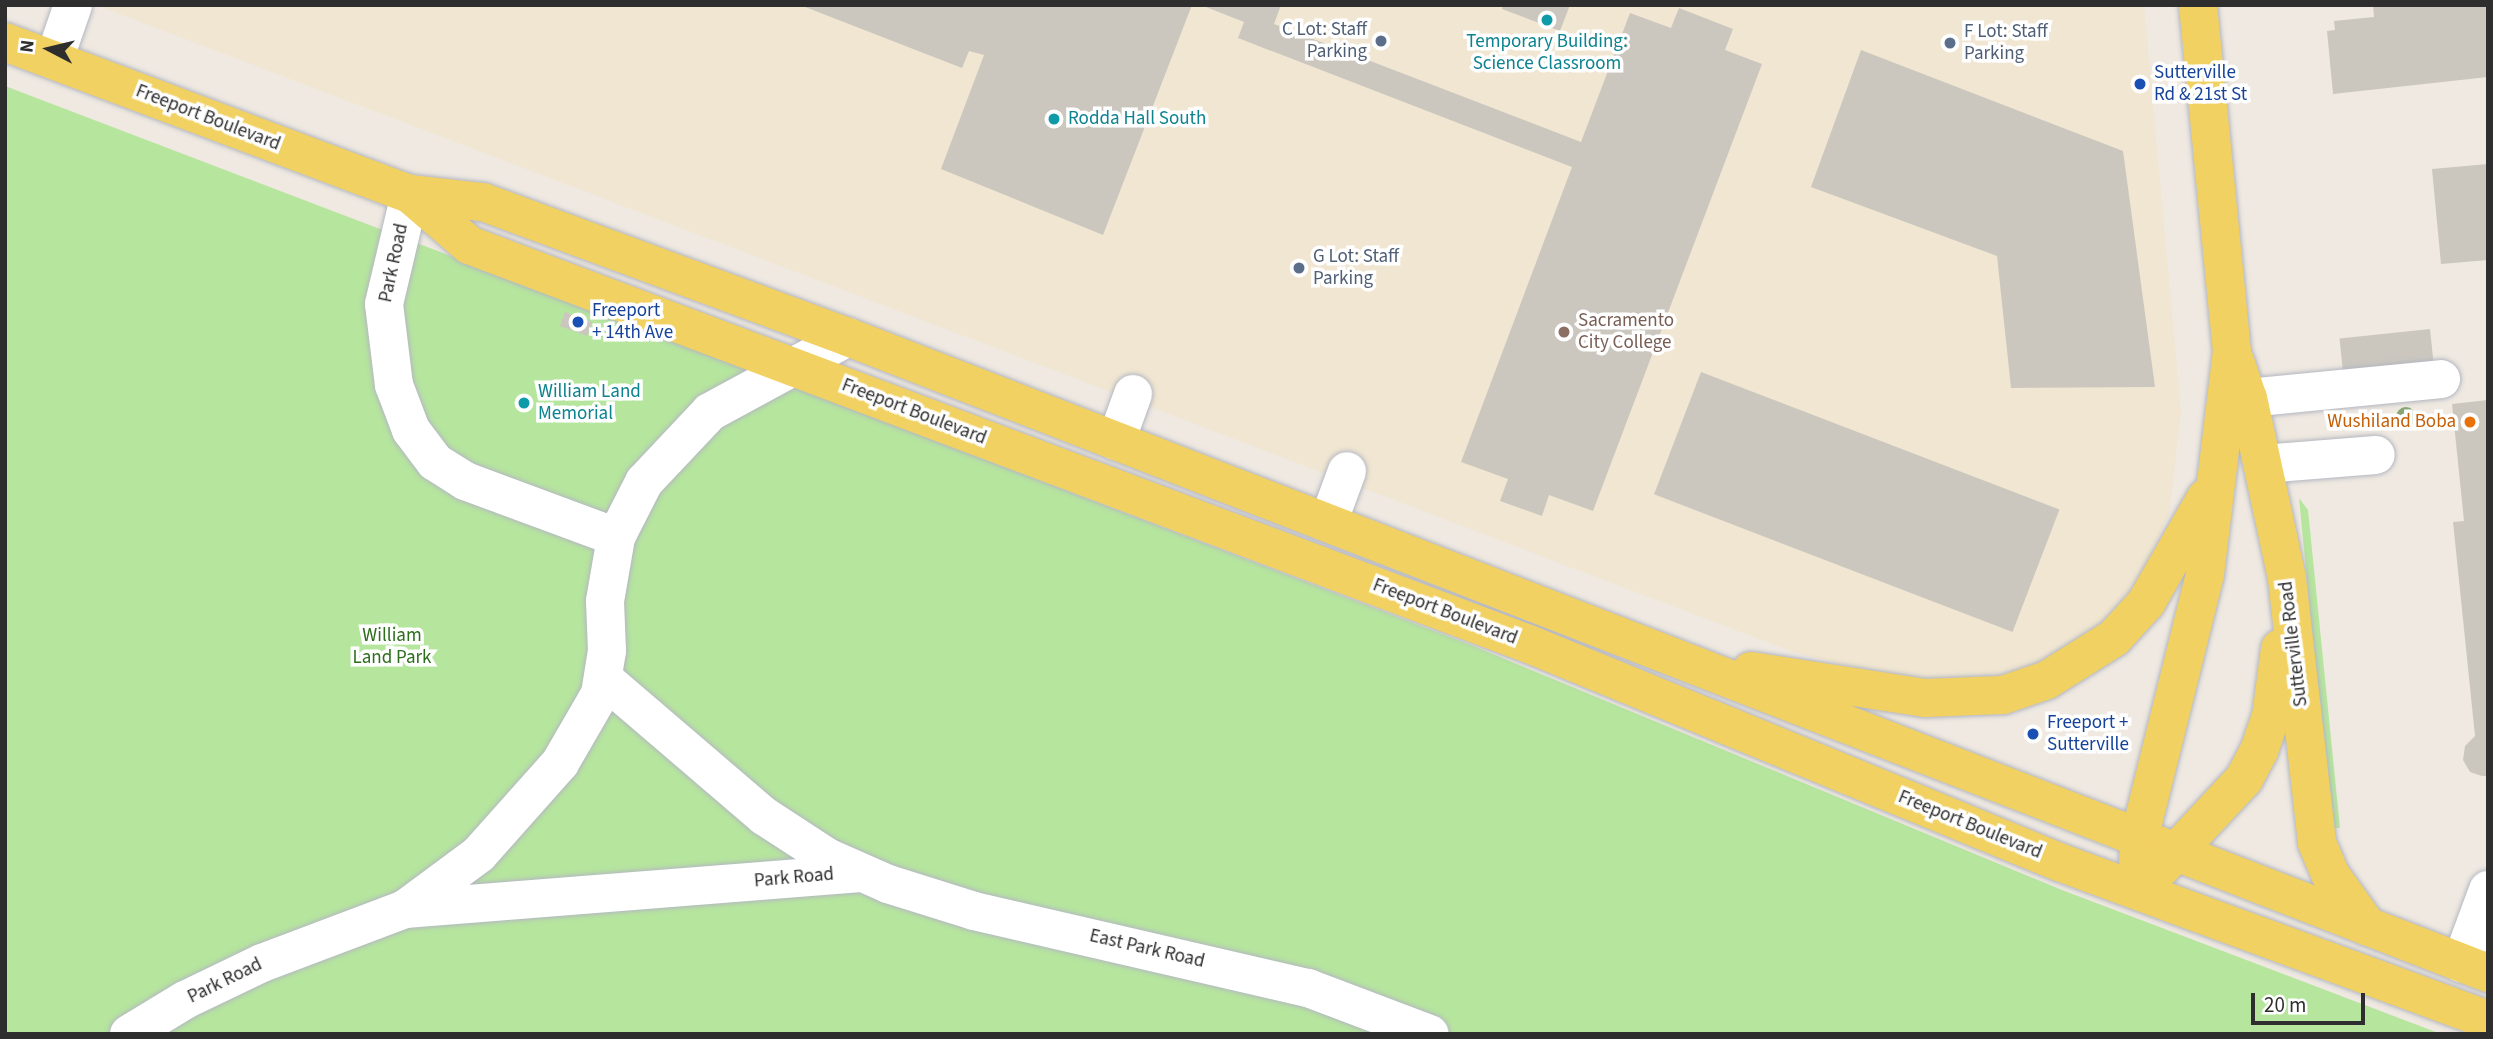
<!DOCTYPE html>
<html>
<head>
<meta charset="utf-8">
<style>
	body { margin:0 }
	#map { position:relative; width:2493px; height:1039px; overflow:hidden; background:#efe9e1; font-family:"Source Sans 3",sans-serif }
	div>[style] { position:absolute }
	.education>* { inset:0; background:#f0e6d1 }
	.green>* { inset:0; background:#b6e59e }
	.building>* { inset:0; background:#cbc7bf; transform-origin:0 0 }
	.roads { filter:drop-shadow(0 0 2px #b4b7c1) drop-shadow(0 0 2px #b4b7c1) }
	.minor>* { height:38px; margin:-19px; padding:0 19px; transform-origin:19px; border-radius:19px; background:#fff }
	.major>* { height:38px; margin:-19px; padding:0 19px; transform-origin:19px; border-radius:19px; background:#f2d163 }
	.trees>* { width:20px; height:20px; margin:-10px; border-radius:50%; background:#84a574 }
	.dots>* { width:19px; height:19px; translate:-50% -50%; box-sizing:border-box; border:4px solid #fff; border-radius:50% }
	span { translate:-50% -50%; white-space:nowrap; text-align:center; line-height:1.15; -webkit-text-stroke:7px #fff; paint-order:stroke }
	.service-label { font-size:19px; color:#4e5e75 }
	.right { translate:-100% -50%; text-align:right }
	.left { translate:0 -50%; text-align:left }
	.culture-label { font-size:19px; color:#0d838f }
	.transit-label { font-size:19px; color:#164399 }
	.street-label { font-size:19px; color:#2e2e2e }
	.education-label { font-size:19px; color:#785e54 }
	.food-label { font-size:19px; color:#c56008 }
	.park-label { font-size:19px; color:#2c6e1b }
	.frame { position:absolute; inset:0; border:7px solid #2e2e2e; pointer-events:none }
	.north { position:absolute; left:14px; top:14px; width:70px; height:70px; -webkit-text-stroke:5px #fff; paint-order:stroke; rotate:277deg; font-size:19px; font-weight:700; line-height:28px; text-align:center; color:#2e2e2e }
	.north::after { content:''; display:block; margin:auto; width:24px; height:32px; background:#2e2e2e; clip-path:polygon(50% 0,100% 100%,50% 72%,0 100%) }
	.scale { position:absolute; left:2251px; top:993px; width:114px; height:32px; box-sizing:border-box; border:4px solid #2e2e2e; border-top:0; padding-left:9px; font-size:21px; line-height:24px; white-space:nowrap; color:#2e2e2e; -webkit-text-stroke:5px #fff; paint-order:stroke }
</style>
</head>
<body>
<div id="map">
	<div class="education">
		<i style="clip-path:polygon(96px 5px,2144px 5px,2181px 413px,2169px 514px,2135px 587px,2089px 635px,2059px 655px,2011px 674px,1969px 682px,1897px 678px,1793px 652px)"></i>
	</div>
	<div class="green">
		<i style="clip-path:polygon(5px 86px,1471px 645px,2062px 890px,2441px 1034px,5px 1034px)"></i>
		<i style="clip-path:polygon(2299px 498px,2308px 510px,2340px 828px,2331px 828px)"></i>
	</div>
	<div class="building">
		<i style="clip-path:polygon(800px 5px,1192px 5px,1103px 235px,941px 169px,984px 55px,969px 51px,962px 68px)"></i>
		<i style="clip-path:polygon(1201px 5px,1281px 5px,1274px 24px,1581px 142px,1630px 13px,1671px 28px,1679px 8px,1733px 29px,1725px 50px,1762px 64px,1593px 511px,1549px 495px,1542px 516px,1500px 501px,1508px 479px,1461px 462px,1572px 167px,1238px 38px,1244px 22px)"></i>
		<i style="clip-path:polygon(1503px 5px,1570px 5px,1560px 31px,1502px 9px)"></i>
		<i style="clip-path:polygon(2373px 5px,2488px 5px,2488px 77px,2333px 94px,2327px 31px,2335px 30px,2334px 21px,2374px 17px)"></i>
		<i style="clip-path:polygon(1861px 50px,2123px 151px,2155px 387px,2011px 388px,1997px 256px,1811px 187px)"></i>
		<i style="clip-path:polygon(2488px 164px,2488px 260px,2441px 264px,2432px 169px)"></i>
		<i style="left:565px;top:312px;width:29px;height:15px;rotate:20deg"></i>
		<i style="left:2430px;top:329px;width:39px;height:91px;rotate:84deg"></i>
		<i style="left:1701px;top:372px;width:384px;height:131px;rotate:21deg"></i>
		<i style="clip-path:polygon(2488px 400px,2488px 776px,2482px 776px,2470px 772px,2463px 760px,2465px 746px,2475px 736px,2453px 522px,2464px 521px,2452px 404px)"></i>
	</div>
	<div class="roads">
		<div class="minor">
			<i style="left:54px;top:60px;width:58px;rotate:-70.9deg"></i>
			<i style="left:410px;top:194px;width:113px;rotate:103.3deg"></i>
			<i style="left:384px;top:304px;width:82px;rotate:83deg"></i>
			<i style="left:394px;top:385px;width:48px;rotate:69.3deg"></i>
			<i style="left:411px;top:430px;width:40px;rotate:53deg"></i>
			<i style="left:435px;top:462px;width:36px;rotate:32deg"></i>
			<i style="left:465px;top:481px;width:161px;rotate:20.3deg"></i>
			<i style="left:2248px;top:398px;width:194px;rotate:-5.6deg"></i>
			<i style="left:1116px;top:441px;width:50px;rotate:-70.1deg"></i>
			<i style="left:2263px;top:464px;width:113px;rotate:-4.6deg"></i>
			<i style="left:1329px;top:520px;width:52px;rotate:-69.8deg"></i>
			<i style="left:604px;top:679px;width:211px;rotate:40.6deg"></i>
			<i style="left:764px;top:816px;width:75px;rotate:33.1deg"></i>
			<i style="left:827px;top:857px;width:67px;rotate:23.9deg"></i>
			<i style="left:888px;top:884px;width:90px;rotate:17.4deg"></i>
			<i style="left:974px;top:911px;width:343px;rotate:13deg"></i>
			<i style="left:1308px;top:988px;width:130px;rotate:20.7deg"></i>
			<i style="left:405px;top:909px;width:457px;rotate:-4.5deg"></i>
			<i style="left:2461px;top:963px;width:78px;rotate:-69.7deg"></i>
			<i style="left:129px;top:1034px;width:66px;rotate:-31.3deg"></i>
			<i style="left:185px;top:1000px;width:85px;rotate:-25.7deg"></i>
			<i style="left:262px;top:963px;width:153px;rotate:-20.7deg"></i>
			<i style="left:405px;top:909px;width:92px;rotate:-36.6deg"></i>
			<i style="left:479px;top:854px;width:122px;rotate:-48.3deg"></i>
			<i style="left:560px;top:763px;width:80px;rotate:-59.9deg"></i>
			<i style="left:600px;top:694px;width:44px;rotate:-80.8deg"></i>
			<i style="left:607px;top:651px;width:50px;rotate:-92.3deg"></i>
			<i style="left:605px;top:601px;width:65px;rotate:-80.2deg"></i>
			<i style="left:616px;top:537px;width:62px;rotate:-63deg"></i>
			<i style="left:644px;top:482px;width:96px;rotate:-46.7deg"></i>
			<i style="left:710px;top:412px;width:157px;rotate:-28.5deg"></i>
		</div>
		<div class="major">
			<i style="left:5px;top:42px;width:433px;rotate:20.6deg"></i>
			<i style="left:410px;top:194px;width:73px;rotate:6.3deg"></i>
			<i style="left:483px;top:202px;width:389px;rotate:20.3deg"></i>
			<i style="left:848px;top:337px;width:1759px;rotate:21.2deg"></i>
			<i style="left:410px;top:194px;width:78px;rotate:40.8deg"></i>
			<i style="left:469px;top:245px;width:1133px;rotate:20.63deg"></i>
			<i style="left:1529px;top:644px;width:573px;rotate:22.36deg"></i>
			<i style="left:2059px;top:862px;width:457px;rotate:20.2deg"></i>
			<i style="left:2235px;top:361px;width:39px;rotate:71deg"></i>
			<i style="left:2248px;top:398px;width:185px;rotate:77.8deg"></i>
			<i style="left:2287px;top:579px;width:266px;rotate:83.5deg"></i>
			<i style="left:2317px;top:843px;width:34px;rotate:67deg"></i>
			<i style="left:2330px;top:874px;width:65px;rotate:54.4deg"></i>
			<i style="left:1751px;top:671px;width:176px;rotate:8.8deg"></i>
			<i style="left:1925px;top:698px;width:78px;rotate:-2.2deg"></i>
			<i style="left:2003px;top:695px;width:46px;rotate:-18.8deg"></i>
			<i style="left:2047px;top:680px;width:79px;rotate:-32.1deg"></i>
			<i style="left:2114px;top:638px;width:47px;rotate:-47.6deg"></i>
			<i style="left:2146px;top:603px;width:121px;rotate:-60.3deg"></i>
			<i style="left:2138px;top:860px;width:25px;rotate:-85deg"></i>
			<i style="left:2140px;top:835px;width:269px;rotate:-76deg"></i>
			<i style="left:2205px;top:574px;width:224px;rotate:-83.1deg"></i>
			<i style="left:2232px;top:352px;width:349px;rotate:-95.6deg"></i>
			<i style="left:2161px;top:868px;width:122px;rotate:-47deg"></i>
			<i style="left:2244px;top:779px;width:32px;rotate:-62deg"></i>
			<i style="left:2259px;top:751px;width:36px;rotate:-71deg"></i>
			<i style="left:2271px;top:717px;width:69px;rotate:-82.5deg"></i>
		</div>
	</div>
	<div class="trees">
		<i style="left:2406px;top:417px"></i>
	</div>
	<div class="dots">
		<i style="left:1547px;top:20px;background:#0f9aa8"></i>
		<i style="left:1381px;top:41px;background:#5c6f8a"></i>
		<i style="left:1950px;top:43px;background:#5c6f8a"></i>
		<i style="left:2140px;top:84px;background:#1a4fb4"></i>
		<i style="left:1054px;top:119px;background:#0f9aa8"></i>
		<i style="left:1299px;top:268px;background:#5c6f8a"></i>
		<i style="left:578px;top:322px;background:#1a4fb4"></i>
		<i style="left:1564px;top:332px;background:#8d6e63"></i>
		<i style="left:524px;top:403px;background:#0f9aa8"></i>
		<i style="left:2470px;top:422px;background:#e8710a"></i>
		<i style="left:2033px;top:734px;background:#1a4fb4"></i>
	</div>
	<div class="service-label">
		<span class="right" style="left:1367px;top:41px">C Lot: Staff<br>Parking</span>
		<span class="left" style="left:1964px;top:43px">F Lot: Staff<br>Parking</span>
		<span class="left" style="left:1313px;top:268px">G Lot: Staff<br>Parking</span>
	</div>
	<div class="culture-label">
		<span style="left:1547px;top:53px">Temporary Building:<br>Science Classroom</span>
		<span class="left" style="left:1068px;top:119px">Rodda Hall South</span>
		<span class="left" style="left:538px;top:403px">William Land<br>Memorial</span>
	</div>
	<div class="transit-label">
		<span class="left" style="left:2154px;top:84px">Sutterville<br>Rd &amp; 21st St</span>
		<span class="left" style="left:592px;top:322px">Freeport<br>+ 14th Ave</span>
		<span class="left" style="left:2047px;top:734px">Freeport +<br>Sutterville</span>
	</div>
	<div class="street-label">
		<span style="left:208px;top:118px;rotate:21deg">Freeport Boulevard</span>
		<span style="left:394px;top:263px;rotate:-78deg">Park Road</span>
		<span style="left:914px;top:412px;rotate:21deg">Freeport Boulevard</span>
		<span style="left:1445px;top:612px;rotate:21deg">Freeport Boulevard</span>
		<span style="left:2294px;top:644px;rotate:-97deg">Sutterville Road</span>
		<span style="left:1970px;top:825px;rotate:22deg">Freeport Boulevard</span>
		<span style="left:794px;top:878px;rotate:-5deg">Park Road</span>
		<span style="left:1147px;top:949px;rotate:13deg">East Park Road</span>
		<span style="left:225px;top:981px;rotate:-26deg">Park Road</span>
	</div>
	<div class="education-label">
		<span class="left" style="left:1578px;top:332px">Sacramento<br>City College</span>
	</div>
	<div class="food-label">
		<span class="right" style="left:2456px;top:422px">Wushiland Boba</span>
	</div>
	<div class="park-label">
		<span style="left:392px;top:647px">William<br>Land Park</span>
	</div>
	<div class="frame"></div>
	<div class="north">N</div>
	<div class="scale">20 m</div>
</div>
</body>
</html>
